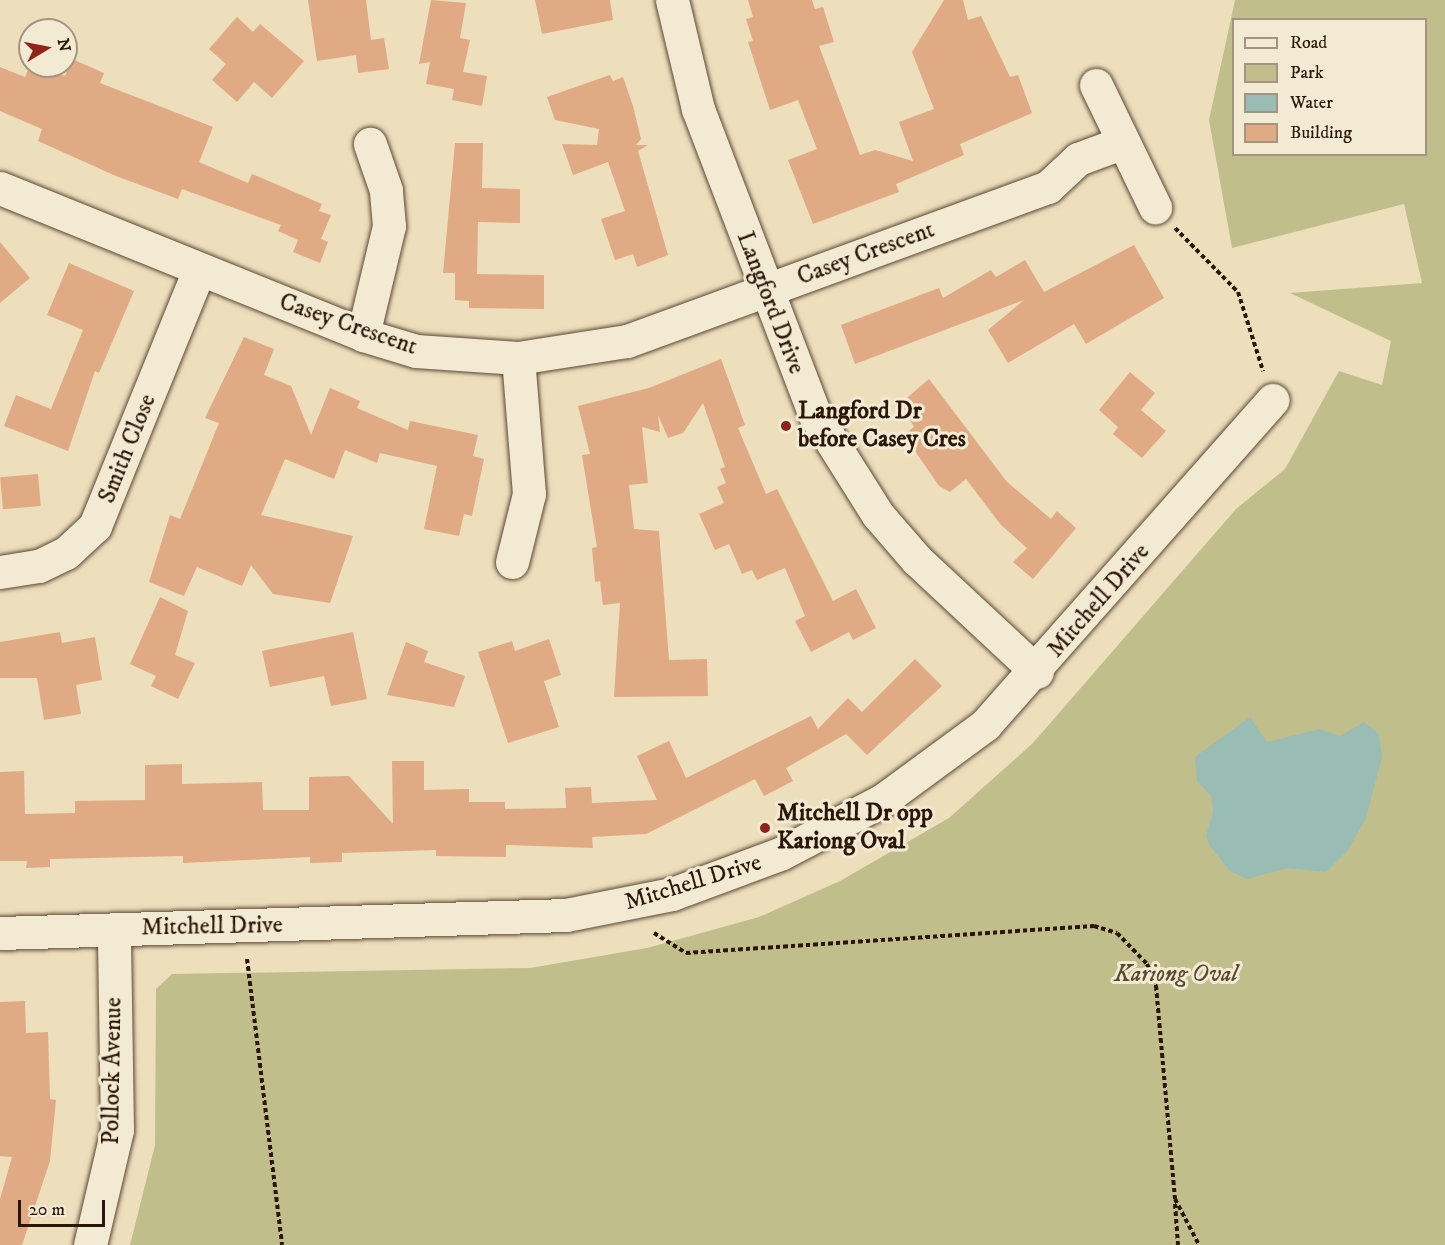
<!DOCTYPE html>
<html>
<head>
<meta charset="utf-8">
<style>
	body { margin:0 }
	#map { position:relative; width:1445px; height:1245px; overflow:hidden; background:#eddebc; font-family:"IM FELL DW Pica",serif }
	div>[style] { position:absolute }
	.green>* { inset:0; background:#c0bf8b }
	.water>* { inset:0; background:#99bcb4 }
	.building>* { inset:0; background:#e0aa84; transform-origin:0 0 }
	.path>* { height:4px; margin-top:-2px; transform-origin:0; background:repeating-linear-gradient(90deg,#2b1607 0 4.5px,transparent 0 7.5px) }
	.roads { filter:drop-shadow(0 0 2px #5c4834) drop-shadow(0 0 2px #5c4834) }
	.minor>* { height:33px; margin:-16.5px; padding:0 16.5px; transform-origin:16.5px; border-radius:16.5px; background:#f3ead3 }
	.dots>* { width:16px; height:16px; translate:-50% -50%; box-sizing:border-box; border:3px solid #f3ead3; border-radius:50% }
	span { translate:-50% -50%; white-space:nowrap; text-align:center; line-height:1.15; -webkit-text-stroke:6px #f3ead3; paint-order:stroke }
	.street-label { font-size:24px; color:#2b1607 }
	.poi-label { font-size:24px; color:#2b1607; font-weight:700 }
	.left { translate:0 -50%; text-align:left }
	.park-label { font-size:24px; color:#58492f; font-style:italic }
	.legend { position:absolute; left:1232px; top:18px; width:195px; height:138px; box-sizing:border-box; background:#f3ead3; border:2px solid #a39581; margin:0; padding:8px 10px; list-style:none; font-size:18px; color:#2b1607 }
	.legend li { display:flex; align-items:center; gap:12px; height:30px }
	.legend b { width:30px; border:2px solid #a39581 }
	.north { position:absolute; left:18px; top:18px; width:60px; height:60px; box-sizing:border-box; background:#f3ead3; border:2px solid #a39581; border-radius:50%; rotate:80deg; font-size:16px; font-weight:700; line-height:24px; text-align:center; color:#2b1607 }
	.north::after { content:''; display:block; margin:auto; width:21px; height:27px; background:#8f2418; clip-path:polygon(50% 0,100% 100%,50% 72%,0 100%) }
	.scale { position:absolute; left:18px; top:1200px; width:87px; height:27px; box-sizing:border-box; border:3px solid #2b1607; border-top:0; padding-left:8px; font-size:18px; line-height:21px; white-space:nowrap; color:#2b1607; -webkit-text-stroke:4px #f3ead3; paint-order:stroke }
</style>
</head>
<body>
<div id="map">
	<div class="green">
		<i style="clip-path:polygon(evenodd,1235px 0,1445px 0,1445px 1245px,130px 1245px,155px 1145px,156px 989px,172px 974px,530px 968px,647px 948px,759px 917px,840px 881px,949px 818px,1033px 743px,1236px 509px,1285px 469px,1339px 371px,1382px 385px,1391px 341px,1290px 293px,1422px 283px,1404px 204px,1232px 248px,1209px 120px,1235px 0,1234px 20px,1426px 20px,1426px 154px,1234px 154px,1234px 20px)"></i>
	</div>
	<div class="water">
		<i style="clip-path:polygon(1250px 717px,1267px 742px,1319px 729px,1340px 736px,1364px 722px,1379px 734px,1382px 757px,1366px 818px,1348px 850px,1326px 872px,1288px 868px,1247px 879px,1230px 871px,1210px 846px,1206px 836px,1213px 811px,1211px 796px,1197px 781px,1195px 757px)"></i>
	</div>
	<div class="building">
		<i style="clip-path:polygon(308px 0,366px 0,371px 40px,384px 38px,389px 69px,358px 73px,356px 55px,317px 61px)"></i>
		<i style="clip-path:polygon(431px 0,466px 3px,460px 38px,470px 40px,463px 72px,487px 76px,482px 106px,452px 100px,454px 89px,426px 84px,430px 62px,419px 64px)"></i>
		<i style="clip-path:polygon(535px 0,610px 0,613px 20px,542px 34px)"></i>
		<i style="clip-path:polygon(748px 0,812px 0,815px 9px,823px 7px,834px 42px,819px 46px,860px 155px,875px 150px,913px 161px,899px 122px,934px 109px,912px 52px,944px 0,963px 0,968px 20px,981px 16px,1010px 77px,1018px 75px,1032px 113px,960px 144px,964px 155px,896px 184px,899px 192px,813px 224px,788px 160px,817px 149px,798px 100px,770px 110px,748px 42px,753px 41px,746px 19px,753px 17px)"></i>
		<i style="clip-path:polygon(237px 17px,253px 32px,260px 24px,304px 61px,272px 98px,254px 82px,237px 102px,212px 80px,226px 64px,209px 49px)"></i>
		<i style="clip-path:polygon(72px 59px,104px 73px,100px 83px,213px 127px,199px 162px,248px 183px,252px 174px,322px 204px,319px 211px,331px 215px,321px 239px,328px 242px,320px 263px,293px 252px,298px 240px,278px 231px,281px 225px,182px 189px,178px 199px,116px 176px,38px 141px,42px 129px,0 111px,0 67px,25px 77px,30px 65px,65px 76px)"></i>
		<i style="clip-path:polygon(610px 75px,613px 81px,623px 77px,633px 106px,641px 139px,636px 145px,648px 145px,638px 151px,668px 255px,637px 267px,633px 254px,615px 260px,601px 219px,625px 211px,608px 162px,573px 175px,562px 144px,597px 145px,599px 129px,555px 120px,547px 97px)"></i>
		<i style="clip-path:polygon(455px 143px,483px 143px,482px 188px,520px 189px,520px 223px,478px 222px,477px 274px,544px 275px,544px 309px,469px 308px,469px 301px,455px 300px,455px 273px,443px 273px)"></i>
		<i style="clip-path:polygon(0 242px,30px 278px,0 303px)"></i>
		<i style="clip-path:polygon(1134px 245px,1164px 298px,1086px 344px,1074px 324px,1008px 363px,988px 330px,1024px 300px,855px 364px,841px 325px,939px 288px,943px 298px,991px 270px,996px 277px,1025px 260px,1044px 292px)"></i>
		<i style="clip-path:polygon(69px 263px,134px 291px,99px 373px,95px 371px,68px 451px,4px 426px,16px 395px,51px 409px,83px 330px,47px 315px)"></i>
		<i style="clip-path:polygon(244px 337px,274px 349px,264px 375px,291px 386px,311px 435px,330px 388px,360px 401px,357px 408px,408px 430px,410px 421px,478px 435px,473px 456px,484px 459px,472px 516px,464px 514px,459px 536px,424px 529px,437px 466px,380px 453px,377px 463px,345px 450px,334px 479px,285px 459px,261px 515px,353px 536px,330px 603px,273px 594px,251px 565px,242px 586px,197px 567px,184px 596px,149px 582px,170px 515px,180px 519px,219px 423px,205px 418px)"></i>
		<i style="clip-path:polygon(721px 359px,745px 425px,738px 428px,766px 494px,777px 489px,833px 601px,856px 589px,876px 628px,853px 640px,849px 632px,811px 652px,795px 621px,805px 616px,785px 568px,757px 580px,752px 570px,742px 574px,729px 544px,715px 550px,699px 514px,724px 503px,717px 487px,726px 483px,720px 469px,725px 467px,703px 403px,683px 433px,668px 438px,658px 415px,660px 432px,642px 427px,648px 483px,629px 485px,634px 529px,659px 531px,669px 660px,707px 659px,708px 696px,614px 697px,620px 603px,603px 605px,600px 581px,595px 582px,592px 548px,597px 547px,582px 455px,590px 454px,578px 406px,649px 388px)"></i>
		<i style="clip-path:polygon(1130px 372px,1155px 393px,1141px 410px,1166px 431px,1142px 458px,1113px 434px,1118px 427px,1099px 410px)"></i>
		<i style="clip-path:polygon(929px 379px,1007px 482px,1051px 519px,1057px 511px,1076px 528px,1033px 579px,1013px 562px,1027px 548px,1001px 525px,966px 479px,950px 492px,939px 486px,904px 435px,914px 427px,901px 403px)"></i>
		<i style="left:38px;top:474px;width:32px;height:38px;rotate:85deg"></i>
		<i style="clip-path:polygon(160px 597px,188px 611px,175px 655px,195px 663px,178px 699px,151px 686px,156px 676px,130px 664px)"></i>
		<i style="clip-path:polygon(60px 632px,62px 643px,95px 637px,102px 680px,76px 685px,81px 714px,44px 720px,37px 678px,0 678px,0 642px)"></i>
		<i style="clip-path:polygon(353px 632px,367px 699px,331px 706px,324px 676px,270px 687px,262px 651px)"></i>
		<i style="clip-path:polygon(549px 639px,561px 675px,544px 681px,559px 727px,508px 743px,478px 652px,512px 641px,515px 651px)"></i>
		<i style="clip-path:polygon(406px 642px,428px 651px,424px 662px,465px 676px,454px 707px,387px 695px)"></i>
		<i style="clip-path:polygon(915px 659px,942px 686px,867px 755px,846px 734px,786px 768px,793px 781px,764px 796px,755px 779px,646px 834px,592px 837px,593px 848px,506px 845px,506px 857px,436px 856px,436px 850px,342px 853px,342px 862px,310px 863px,310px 857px,183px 863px,183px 856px,137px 857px,50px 859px,50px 867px,26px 868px,27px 861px,0 861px,0 772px,24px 771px,25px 814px,75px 813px,75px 801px,145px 800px,145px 765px,182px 764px,182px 784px,262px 782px,263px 810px,309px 810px,309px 777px,349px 776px,393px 824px,392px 761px,424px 761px,424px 790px,469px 789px,469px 802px,505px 802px,505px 809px,566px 808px,565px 788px,591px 787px,592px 803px,657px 800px,637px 756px,669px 741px,686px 778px,811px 716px,818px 729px,848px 698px,862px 712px)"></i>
		<i style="clip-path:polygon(25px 1001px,26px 1033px,48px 1032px,50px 1099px,56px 1100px,50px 1161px,22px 1245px,0 1245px,0 1199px,12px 1157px,0 1156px,0 1002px)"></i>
	</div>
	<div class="path">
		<i style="left:1175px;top:228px;width:90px;rotate:45.5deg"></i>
		<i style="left:1238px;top:292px;width:83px;rotate:72.4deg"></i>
		<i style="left:654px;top:933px;width:38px;rotate:32deg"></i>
		<i style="left:686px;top:953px;width:409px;rotate:-3.8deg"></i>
		<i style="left:1094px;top:926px;width:24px;rotate:17deg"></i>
		<i style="left:1117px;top:933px;width:43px;rotate:45.9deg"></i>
		<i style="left:1147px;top:964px;width:24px;rotate:68deg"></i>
		<i style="left:1156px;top:986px;width:214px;rotate:84.9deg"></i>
		<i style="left:1175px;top:1199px;width:52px;rotate:62.4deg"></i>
		<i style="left:247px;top:959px;width:288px;rotate:83deg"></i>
		<i style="left:1175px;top:1204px;width:41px;rotate:85.8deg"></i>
	</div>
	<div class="roads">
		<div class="minor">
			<i style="left:672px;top:0;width:112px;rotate:76.6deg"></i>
			<i style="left:698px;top:109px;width:328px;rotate:69.1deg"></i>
			<i style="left:815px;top:415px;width:118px;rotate:57.8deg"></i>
			<i style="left:878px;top:515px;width:60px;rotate:49.1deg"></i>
			<i style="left:917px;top:560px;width:164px;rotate:43deg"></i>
			<i style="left:1096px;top:85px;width:136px;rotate:64.2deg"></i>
			<i style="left:0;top:188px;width:392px;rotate:22deg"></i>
			<i style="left:363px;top:335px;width:55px;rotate:16.8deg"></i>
			<i style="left:416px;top:351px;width:102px;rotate:3.9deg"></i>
			<i style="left:518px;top:358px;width:110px;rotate:-8.9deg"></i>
			<i style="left:627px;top:341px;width:448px;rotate:-20.1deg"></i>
			<i style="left:1048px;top:187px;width:41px;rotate:-43deg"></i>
			<i style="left:1078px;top:159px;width:46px;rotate:-20.4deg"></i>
			<i style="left:363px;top:335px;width:112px;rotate:-76.6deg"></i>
			<i style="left:389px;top:226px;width:36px;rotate:-95deg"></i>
			<i style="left:386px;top:190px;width:49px;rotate:-109.2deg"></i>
			<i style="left:512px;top:562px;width:70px;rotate:-76deg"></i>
			<i style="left:529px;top:494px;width:136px;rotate:-94.6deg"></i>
			<i style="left:0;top:572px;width:39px;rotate:-9deg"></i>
			<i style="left:39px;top:566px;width:30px;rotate:-26deg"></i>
			<i style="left:66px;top:553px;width:40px;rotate:-43deg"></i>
			<i style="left:95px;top:526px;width:276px;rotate:-67.9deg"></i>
			<i style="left:0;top:933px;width:566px;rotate:-1.82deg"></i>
			<i style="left:566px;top:915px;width:108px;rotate:-11.2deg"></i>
			<i style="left:672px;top:894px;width:117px;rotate:-20.4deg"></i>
			<i style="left:782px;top:853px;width:114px;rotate:-27.7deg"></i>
			<i style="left:883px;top:800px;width:127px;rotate:-36.3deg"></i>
			<i style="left:985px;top:725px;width:434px;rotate:-48.5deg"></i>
			<i style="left:90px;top:1245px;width:118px;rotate:-76.8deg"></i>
			<i style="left:117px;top:1130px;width:201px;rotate:-90.9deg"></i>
		</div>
	</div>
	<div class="dots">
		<i style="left:786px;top:426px;background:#8f2418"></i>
		<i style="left:765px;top:828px;background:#8f2418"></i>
	</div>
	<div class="street-label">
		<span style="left:866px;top:254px;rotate:-20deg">Casey Crescent</span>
		<span style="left:770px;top:303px;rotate:69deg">Langford Drive</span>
		<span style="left:348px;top:325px;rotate:19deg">Casey Crescent</span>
		<span style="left:128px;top:449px;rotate:-68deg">Smith Close</span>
		<span style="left:1099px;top:601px;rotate:-49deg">Mitchell Drive</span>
		<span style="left:693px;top:883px;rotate:-17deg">Mitchell Drive</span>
		<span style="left:212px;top:927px;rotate:-1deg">Mitchell Drive</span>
		<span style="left:113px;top:1071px;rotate:-89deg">Pollock Avenue</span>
	</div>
	<div class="poi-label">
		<span class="left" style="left:798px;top:426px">Langford Dr<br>before Casey Cres</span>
		<span class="left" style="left:777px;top:828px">Mitchell Dr opp<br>Kariong Oval</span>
	</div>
	<div class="park-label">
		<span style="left:1176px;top:975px">Kariong Oval</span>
	</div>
	<ul class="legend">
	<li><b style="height:8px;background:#f3ead3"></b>Road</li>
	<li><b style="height:16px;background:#c0bf8b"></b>Park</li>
	<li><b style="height:16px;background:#99bcb4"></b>Water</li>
	<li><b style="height:16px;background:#e0aa84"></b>Building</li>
	</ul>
	<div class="north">N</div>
	<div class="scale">20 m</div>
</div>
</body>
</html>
